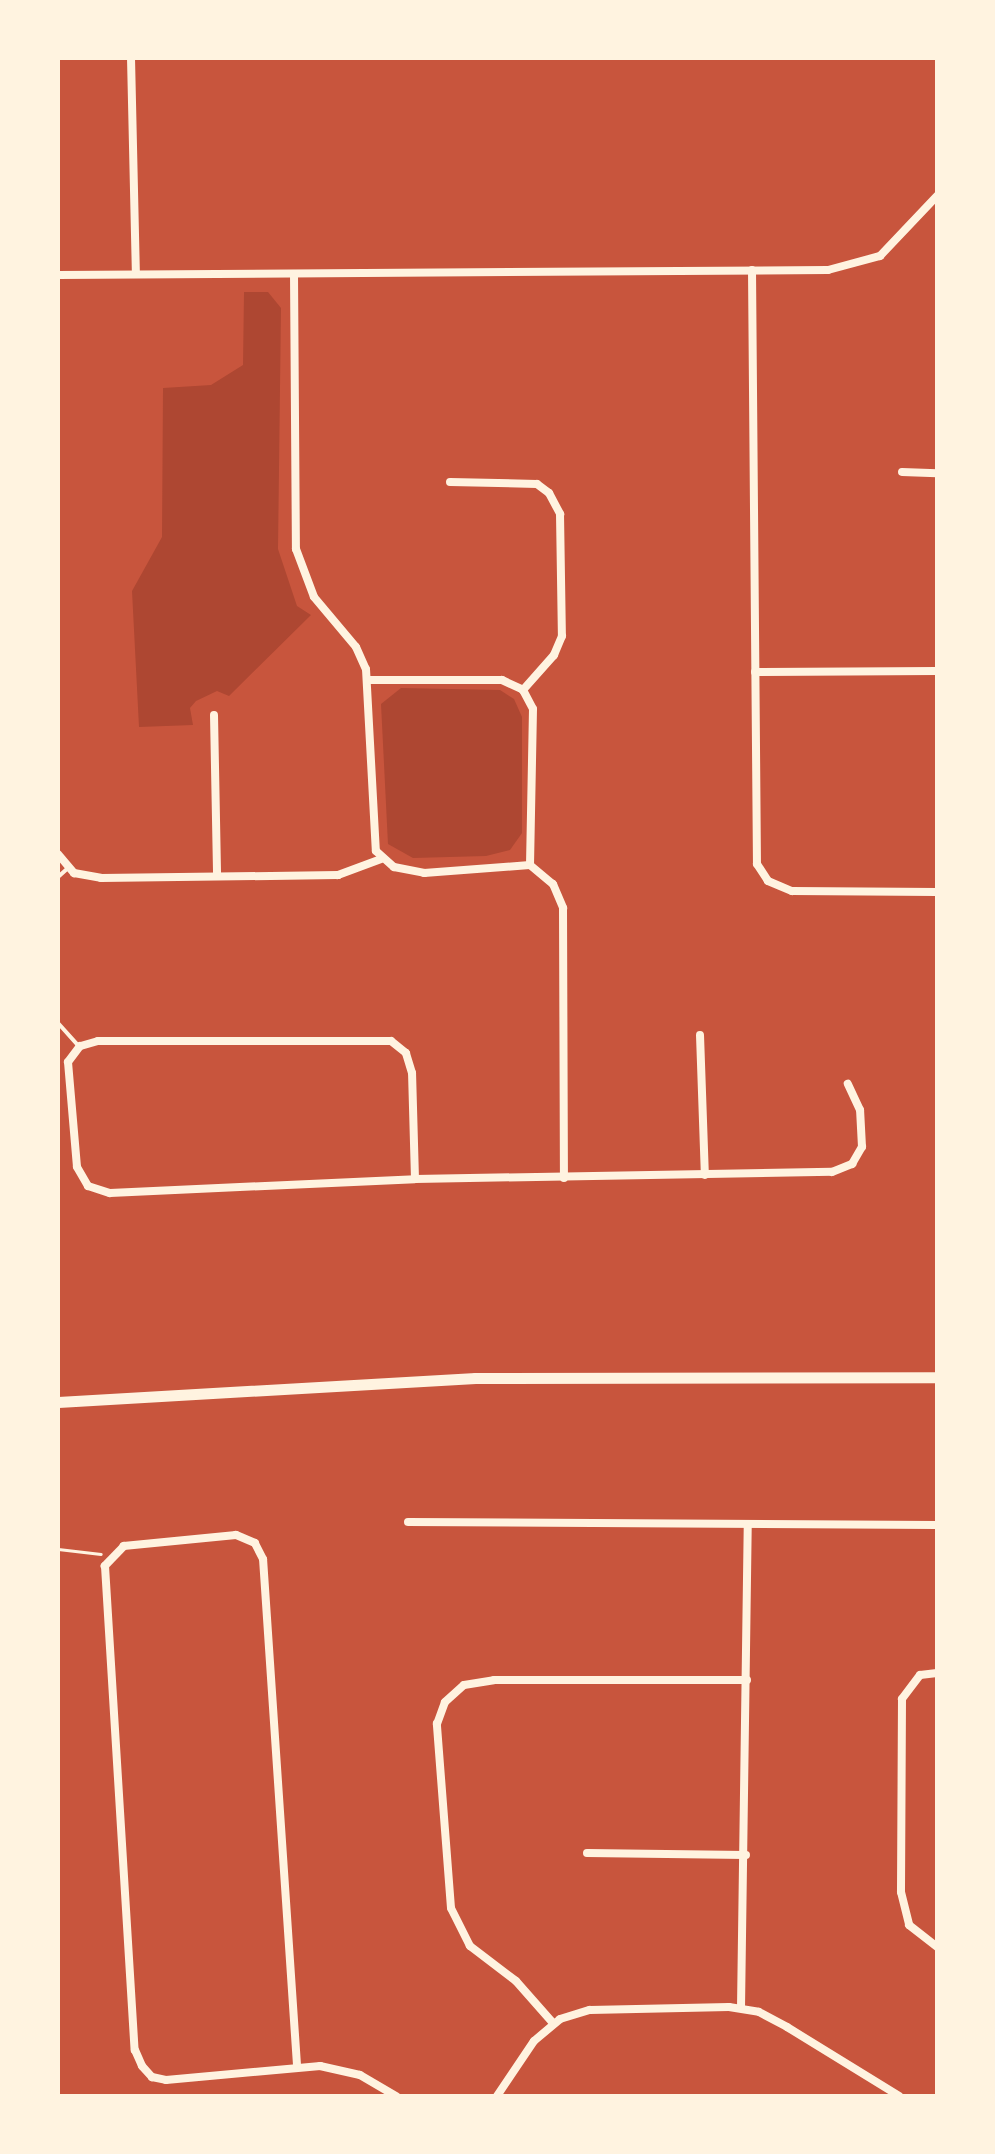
<!DOCTYPE html>
<html>
<head>
<meta charset="utf-8">
<style>
	body { margin:0 }
	#map { position:relative; width:995px; height:2154px; overflow:hidden; background:#c8553d; font-family:Montserrat,sans-serif }
	div>[style] { position:absolute }
	.green>* { inset:0; background:#ae4732 }
	.path>* { height:3px; margin:-1.5px; padding:0 1.5px; transform-origin:1.5px; border-radius:1.5px; background:#fff3e0 }
	.service>* { height:4px; margin:-2px; padding:0 2px; transform-origin:2px; border-radius:2px; background:#fff3e0 }
	.minor>* { height:8px; margin:-4px; padding:0 4px; transform-origin:4px; border-radius:4px; background:#fff3e0 }
	.tertiary>* { height:11px; margin:-5.5px; padding:0 5.5px; transform-origin:5.5px; border-radius:5.5px; background:#fff3e0 }
	span { translate:-50% -50%; white-space:nowrap; text-align:center; line-height:1.15; -webkit-text-stroke:6px #fff3e0; paint-order:stroke }
	.frame { position:absolute; inset:0; border:60px solid #fff3e0; pointer-events:none }
</style>
</head>
<body>
<div id="map">
	<div class="green">
		<i style="clip-path:polygon(244px 292px,268px 292px,281px 308px,278px 549px,297px 606px,311px 615px,229px 696px,217px 691px,196px 701px,190px 708px,193px 725px,139px 727px,132px 591px,162px 537px,163px 388px,211px 385px,243px 365px)"></i>
		<i style="clip-path:polygon(401px 688px,500px 690px,514px 699px,522px 717px,522px 833px,510px 850px,486px 856px,413px 858px,388px 844px,381px 704px)"></i>
	</div>
	<div class="path">
		<i style="left:58px;top:1549px;width:43px;rotate:6.6deg"></i>
	</div>
	<div class="service">
		<i style="left:58px;top:877px;width:12px;rotate:-42deg"></i>
		<i style="left:58px;top:1023px;width:30px;rotate:48deg"></i>
	</div>
	<div class="minor">
		<i style="left:131px;top:58px;width:216px;rotate:88.7deg"></i>
		<i style="left:752px;top:270px;width:594px;rotate:89.52deg"></i>
		<i style="left:757px;top:864px;width:20px;rotate:57deg"></i>
		<i style="left:768px;top:881px;width:26px;rotate:23deg"></i>
		<i style="left:792px;top:891px;width:145px;rotate:0.4deg"></i>
		<i style="left:294px;top:274px;width:275px;rotate:89.6deg"></i>
		<i style="left:296px;top:549px;width:51px;rotate:69.4deg"></i>
		<i style="left:314px;top:597px;width:65px;rotate:50deg"></i>
		<i style="left:356px;top:647px;width:24px;rotate:66deg"></i>
		<i style="left:366px;top:669px;width:182px;rotate:86.9deg"></i>
		<i style="left:376px;top:851px;width:24px;rotate:42deg"></i>
		<i style="left:394px;top:867px;width:31px;rotate:11deg"></i>
		<i style="left:424px;top:873px;width:106px;rotate:-4.3deg"></i>
		<i style="left:58px;top:275px;width:770px;rotate:-0.37deg"></i>
		<i style="left:828px;top:270px;width:54px;rotate:-15.1deg"></i>
		<i style="left:880px;top:256px;width:83px;rotate:-46.5deg"></i>
		<i style="left:902px;top:472px;width:35px;rotate:2deg"></i>
		<i style="left:450px;top:482px;width:87px;rotate:1.3deg"></i>
		<i style="left:537px;top:484px;width:15px;rotate:37deg"></i>
		<i style="left:549px;top:493px;width:24px;rotate:62deg"></i>
		<i style="left:560px;top:514px;width:122px;rotate:89.1deg"></i>
		<i style="left:562px;top:636px;width:21px;rotate:113deg"></i>
		<i style="left:554px;top:655px;width:47px;rotate:131.5deg"></i>
		<i style="left:755px;top:672px;width:182px;rotate:-0.3deg"></i>
		<i style="left:368px;top:680px;width:134px"></i>
		<i style="left:502px;top:680px;width:23px;rotate:25deg"></i>
		<i style="left:523px;top:690px;width:21px;rotate:62deg"></i>
		<i style="left:533px;top:709px;width:156px;rotate:91.1deg"></i>
		<i style="left:214px;top:715px;width:160px;rotate:88.9deg"></i>
		<i style="left:58px;top:854px;width:25px;rotate:50deg"></i>
		<i style="left:74px;top:873px;width:27px;rotate:10deg"></i>
		<i style="left:101px;top:878px;width:237px;rotate:-0.7deg"></i>
		<i style="left:338px;top:875px;width:46px;rotate:-20.4deg"></i>
		<i style="left:530px;top:865px;width:30px;rotate:40deg"></i>
		<i style="left:553px;top:884px;width:26px;rotate:67deg"></i>
		<i style="left:563px;top:908px;width:270px;rotate:89.8deg"></i>
		<i style="left:700px;top:1035px;width:140px;rotate:88deg"></i>
		<i style="left:415px;top:1179px;width:106px;rotate:-91.6deg"></i>
		<i style="left:412px;top:1073px;width:21px;rotate:-107deg"></i>
		<i style="left:406px;top:1053px;width:19px;rotate:-141deg"></i>
		<i style="left:391px;top:1041px;width:293px;rotate:180deg"></i>
		<i style="left:98px;top:1041px;width:19px;rotate:164deg"></i>
		<i style="left:80px;top:1046px;width:20px;rotate:127deg"></i>
		<i style="left:68px;top:1062px;width:105px;rotate:85.1deg"></i>
		<i style="left:77px;top:1167px;width:22px;rotate:60deg"></i>
		<i style="left:88px;top:1186px;width:23px;rotate:18deg"></i>
		<i style="left:110px;top:1193px;width:305px;rotate:-2.6deg"></i>
		<i style="left:415px;top:1179px;width:417px;rotate:-1deg"></i>
		<i style="left:832px;top:1172px;width:22px;rotate:-22deg"></i>
		<i style="left:852px;top:1164px;width:20px;rotate:-60deg"></i>
		<i style="left:862px;top:1147px;width:37px;rotate:-93deg"></i>
		<i style="left:860px;top:1110px;width:29px;rotate:-115deg"></i>
		<i style="left:408px;top:1522px;width:529px;rotate:0.32deg"></i>
		<i style="left:937px;top:1673px;width:17px;rotate:173deg"></i>
		<i style="left:920px;top:1675px;width:30px;rotate:127deg"></i>
		<i style="left:902px;top:1699px;width:193px;rotate:90.3deg"></i>
		<i style="left:901px;top:1892px;width:34px;rotate:76deg"></i>
		<i style="left:909px;top:1925px;width:36px;rotate:38deg"></i>
		<i style="left:587px;top:1853px;width:159px;rotate:0.7deg"></i>
		<i style="left:741px;top:2008px;width:484px;rotate:-89.2deg"></i>
		<i style="left:553px;top:2023px;width:56px;rotate:-131.4deg"></i>
		<i style="left:516px;top:1981px;width:58px;rotate:-142.7deg"></i>
		<i style="left:470px;top:1946px;width:42px;rotate:-116.6deg"></i>
		<i style="left:451px;top:1908px;width:185px;rotate:-94.4deg"></i>
		<i style="left:437px;top:1724px;width:23px;rotate:-70deg"></i>
		<i style="left:445px;top:1702px;width:25px;rotate:-42deg"></i>
		<i style="left:464px;top:1685px;width:30px;rotate:-9deg"></i>
		<i style="left:494px;top:1680px;width:253px"></i>
		<i style="left:297px;top:2065px;width:507px;rotate:-93.84deg"></i>
		<i style="left:263px;top:1559px;width:18px;rotate:-117deg"></i>
		<i style="left:255px;top:1543px;width:21px;rotate:-157deg"></i>
		<i style="left:236px;top:1535px;width:113px;rotate:174.4deg"></i>
		<i style="left:124px;top:1546px;width:28px;rotate:134deg"></i>
		<i style="left:105px;top:1566px;width:485px;rotate:86.5deg"></i>
		<i style="left:135px;top:2050px;width:17px;rotate:66deg"></i>
		<i style="left:142px;top:2066px;width:15px;rotate:48deg"></i>
		<i style="left:152px;top:2077px;width:14px;rotate:12deg"></i>
		<i style="left:166px;top:2080px;width:155px;rotate:-5.2deg"></i>
		<i style="left:320px;top:2066px;width:41px;rotate:12.7deg"></i>
		<i style="left:360px;top:2075px;width:42px;rotate:30.3deg"></i>
		<i style="left:497px;top:2096px;width:66px;rotate:-56.1deg"></i>
		<i style="left:534px;top:2041px;width:34px;rotate:-40deg"></i>
		<i style="left:560px;top:2019px;width:31px;rotate:-17deg"></i>
		<i style="left:590px;top:2010px;width:139px;rotate:-1.2deg"></i>
		<i style="left:729px;top:2007px;width:30px;rotate:9deg"></i>
		<i style="left:759px;top:2012px;width:32px;rotate:28deg"></i>
		<i style="left:787px;top:2027px;width:132px;rotate:31.6deg"></i>
	</div>
	<div class="tertiary">
		<i style="left:58px;top:1402px;width:418px;rotate:-3.3deg"></i>
		<i style="left:475px;top:1378px;width:462px;rotate:-0.1deg"></i>
	</div>
	<div class="frame"></div>
</div>
</body>
</html>
